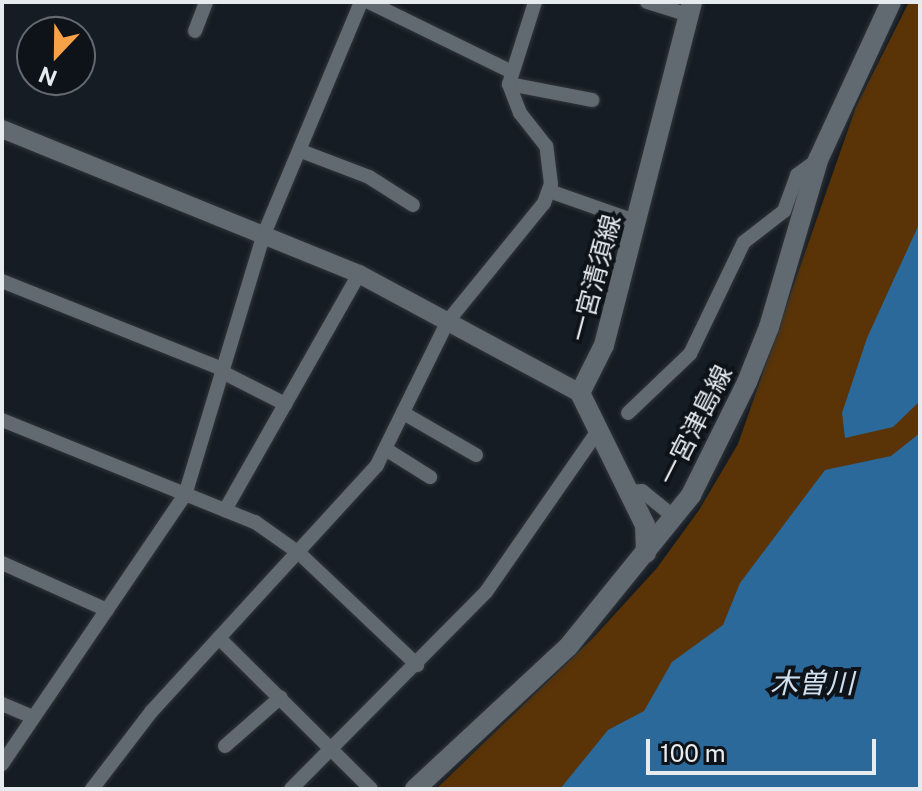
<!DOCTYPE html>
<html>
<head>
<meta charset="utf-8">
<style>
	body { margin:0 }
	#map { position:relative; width:922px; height:791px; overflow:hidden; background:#161c23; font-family:"Public Sans","Noto Sans JP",sans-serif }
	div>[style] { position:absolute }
	.green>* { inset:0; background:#5a3407 }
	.water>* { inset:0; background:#2b699b }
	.roads { filter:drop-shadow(0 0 2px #303539) drop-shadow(0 0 2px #303539) }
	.minor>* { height:14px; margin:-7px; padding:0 7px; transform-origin:7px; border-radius:7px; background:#616971 }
	.tertiary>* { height:18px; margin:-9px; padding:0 9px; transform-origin:9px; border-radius:9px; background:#616971 }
	.secondary>* { height:20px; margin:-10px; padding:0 10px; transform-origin:10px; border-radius:10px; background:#616971 }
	span { translate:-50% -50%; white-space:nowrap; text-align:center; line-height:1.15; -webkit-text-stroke:8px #0d1319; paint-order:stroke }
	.street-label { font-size:26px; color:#e6ebef }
	.water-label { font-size:28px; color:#d0e0ef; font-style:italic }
	.frame { position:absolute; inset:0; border:4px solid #e6ebef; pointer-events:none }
	.north { position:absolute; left:16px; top:16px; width:80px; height:80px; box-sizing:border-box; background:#0d1319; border:2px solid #64696f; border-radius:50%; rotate:202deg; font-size:22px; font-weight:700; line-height:32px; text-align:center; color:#e6ebef }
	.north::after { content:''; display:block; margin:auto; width:28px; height:36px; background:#f7a148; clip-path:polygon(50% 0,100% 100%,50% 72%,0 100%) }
	.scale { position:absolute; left:646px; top:739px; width:230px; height:36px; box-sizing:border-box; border:4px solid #e6ebef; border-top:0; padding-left:10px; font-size:24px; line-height:28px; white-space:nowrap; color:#e6ebef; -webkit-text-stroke:6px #0d1319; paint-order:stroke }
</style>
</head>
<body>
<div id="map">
	<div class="green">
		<i style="clip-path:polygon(909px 2px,920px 2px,920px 451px,694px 658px,582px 789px,436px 789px,593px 638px,657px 568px,699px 510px,738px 444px,856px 107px)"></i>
	</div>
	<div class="water">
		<i style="clip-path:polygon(920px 222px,920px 401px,893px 427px,845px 438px,842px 413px,867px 338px)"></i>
		<i style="clip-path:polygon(920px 433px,920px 789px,560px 789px,608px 730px,644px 711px,672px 662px,723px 625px,740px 583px,825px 470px,891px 456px)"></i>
	</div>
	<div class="roads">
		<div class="minor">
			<i style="left:369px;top:2px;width:159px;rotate:26.1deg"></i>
			<i style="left:647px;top:2px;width:44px;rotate:17.2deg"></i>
			<i style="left:195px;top:31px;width:31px;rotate:-69deg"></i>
			<i style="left:509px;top:84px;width:85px;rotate:10.9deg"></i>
			<i style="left:301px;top:151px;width:73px;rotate:20.9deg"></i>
			<i style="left:369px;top:177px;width:52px;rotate:32.5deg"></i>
			<i style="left:549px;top:191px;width:93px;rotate:19.4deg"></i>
			<i style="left:2px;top:281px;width:237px;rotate:21.8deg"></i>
			<i style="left:222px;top:372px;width:71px;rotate:26.9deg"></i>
			<i style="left:628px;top:413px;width:86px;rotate:-43.6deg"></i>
			<i style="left:690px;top:354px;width:124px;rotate:-64.3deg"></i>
			<i style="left:744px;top:242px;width:51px;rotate:-37.8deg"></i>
			<i style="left:784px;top:211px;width:38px;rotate:-70deg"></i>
			<i style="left:797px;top:175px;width:26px;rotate:-36deg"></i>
			<i style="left:405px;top:414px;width:82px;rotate:30deg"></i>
			<i style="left:2px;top:420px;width:273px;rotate:22deg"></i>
			<i style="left:255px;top:522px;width:54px;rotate:35.2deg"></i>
			<i style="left:299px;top:553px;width:163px;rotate:43.5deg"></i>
			<i style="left:387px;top:450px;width:51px;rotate:32.1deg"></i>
			<i style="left:631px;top:492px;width:11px;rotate:-5deg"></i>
			<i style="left:642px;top:491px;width:33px;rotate:39deg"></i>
			<i style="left:225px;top:510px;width:271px;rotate:-60.4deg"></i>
			<i style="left:2px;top:563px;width:115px;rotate:24.1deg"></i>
			<i style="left:219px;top:638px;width:214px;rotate:44.8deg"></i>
			<i style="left:2px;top:704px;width:34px;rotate:23deg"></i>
			<i style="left:225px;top:746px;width:74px;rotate:-41.2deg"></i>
			<i style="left:2px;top:764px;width:325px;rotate:-55.8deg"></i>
			<i style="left:185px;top:495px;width:273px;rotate:-73.2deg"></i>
			<i style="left:264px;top:234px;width:251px;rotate:-67.3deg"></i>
			<i style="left:92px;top:789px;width:97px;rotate:-52.5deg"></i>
			<i style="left:151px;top:712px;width:335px;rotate:-47.5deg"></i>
			<i style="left:377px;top:465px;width:161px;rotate:-63.8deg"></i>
			<i style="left:448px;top:321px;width:152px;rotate:-50.9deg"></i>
			<i style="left:544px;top:203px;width:20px;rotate:-70deg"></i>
			<i style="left:551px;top:184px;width:38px;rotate:-97deg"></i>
			<i style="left:546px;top:146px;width:42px;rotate:-128.2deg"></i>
			<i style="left:520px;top:113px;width:31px;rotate:-111deg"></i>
			<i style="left:509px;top:84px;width:86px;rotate:-72.4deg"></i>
			<i style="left:291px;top:789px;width:277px;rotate:-45.3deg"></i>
			<i style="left:486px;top:592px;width:196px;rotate:-55.2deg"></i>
		</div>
		<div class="tertiary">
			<i style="left:2px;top:129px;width:385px;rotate:22.1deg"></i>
			<i style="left:359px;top:274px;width:251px;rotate:28.3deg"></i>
		</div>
		<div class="secondary">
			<i style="left:646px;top:553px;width:28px;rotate:-92deg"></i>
			<i style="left:645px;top:525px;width:147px;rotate:-116.2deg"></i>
			<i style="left:580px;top:393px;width:54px;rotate:-63.4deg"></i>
			<i style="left:604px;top:345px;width:354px;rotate:-75.6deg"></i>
			<i style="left:415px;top:789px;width:209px;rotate:-42.9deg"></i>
			<i style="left:568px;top:647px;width:196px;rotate:-51deg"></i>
			<i style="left:691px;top:495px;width:126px;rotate:-63.6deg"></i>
			<i style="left:747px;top:382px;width:59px;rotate:-68.2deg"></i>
			<i style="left:769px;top:327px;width:174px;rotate:-73.6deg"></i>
			<i style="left:818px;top:160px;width:174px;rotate:-65.2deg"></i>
		</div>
	</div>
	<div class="street-label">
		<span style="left:595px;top:278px;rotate:-75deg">一宮清須線</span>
		<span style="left:695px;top:425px;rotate:-63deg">一宮津島線</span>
	</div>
	<div class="water-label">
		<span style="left:812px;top:683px">木曽川</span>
	</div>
	<div class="frame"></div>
	<div class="north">N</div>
	<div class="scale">100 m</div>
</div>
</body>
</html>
